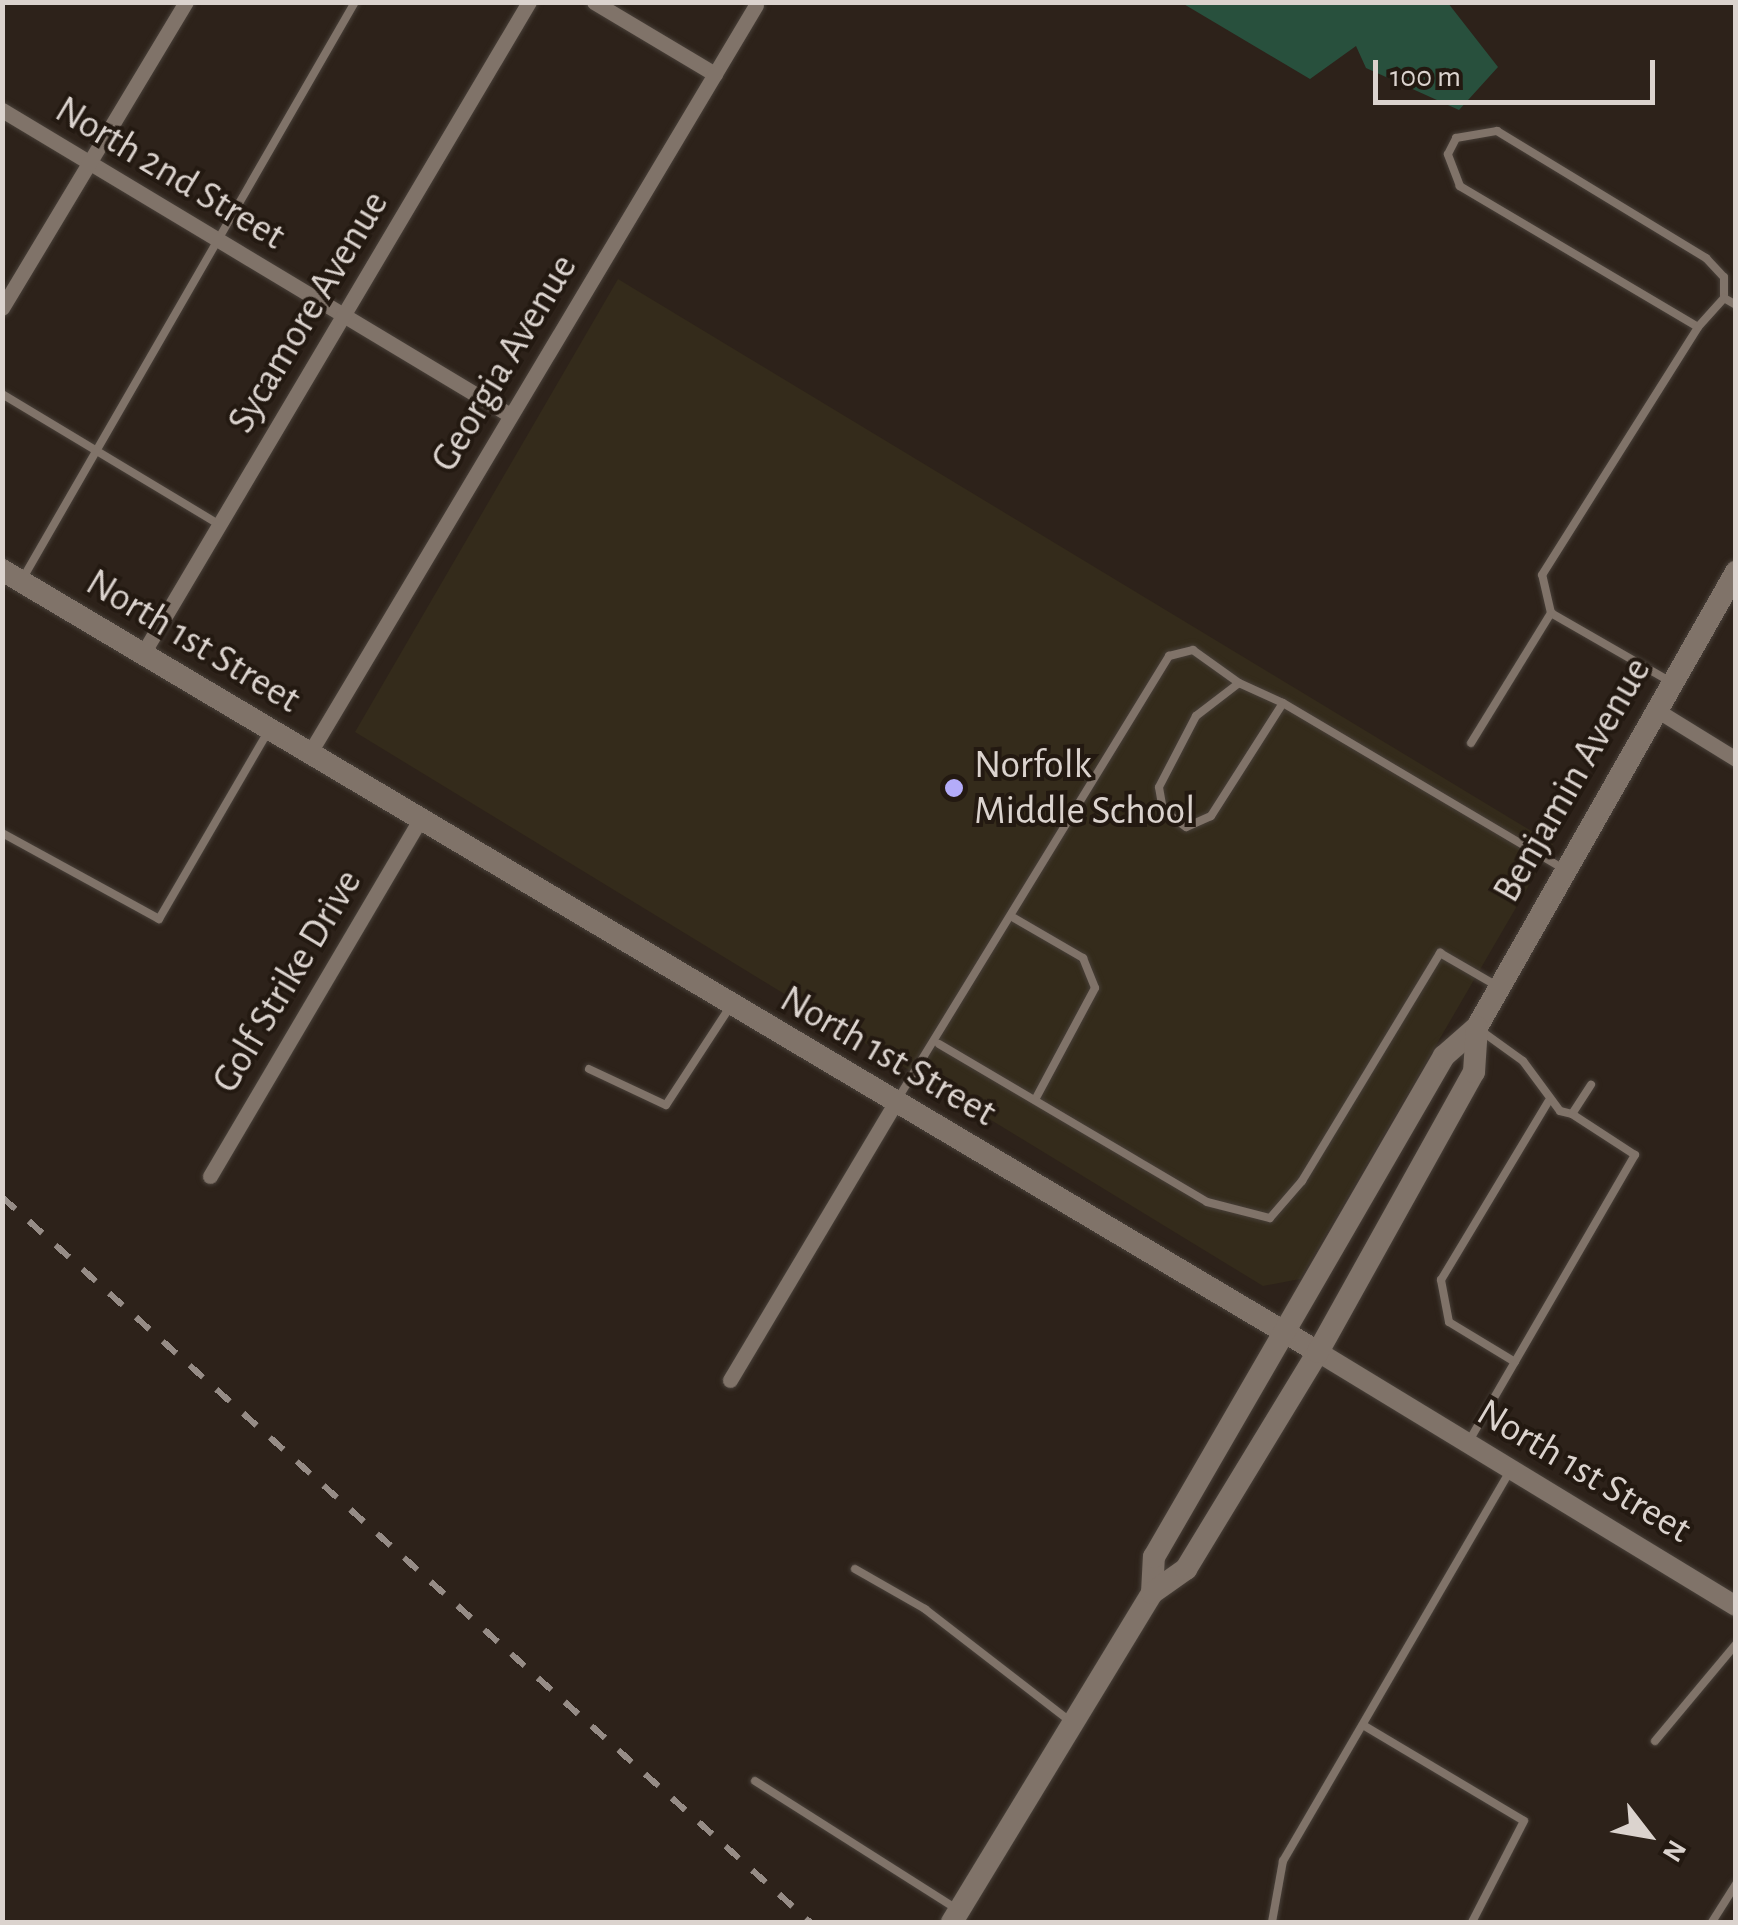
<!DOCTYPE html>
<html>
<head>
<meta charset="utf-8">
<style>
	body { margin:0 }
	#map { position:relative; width:1738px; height:1925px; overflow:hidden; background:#2d221a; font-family:"Alegreya Sans",sans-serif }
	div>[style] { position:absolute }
	.education>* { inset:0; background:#342b1b }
	.green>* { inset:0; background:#28503d }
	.roads { filter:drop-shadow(0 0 2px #484039) drop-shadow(0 0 2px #484039) }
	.service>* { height:8px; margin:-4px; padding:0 4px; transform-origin:4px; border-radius:4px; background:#807369 }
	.minor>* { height:15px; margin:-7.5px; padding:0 7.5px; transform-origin:7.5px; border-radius:7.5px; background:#807369 }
	.tertiary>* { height:20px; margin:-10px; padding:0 10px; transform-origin:10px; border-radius:10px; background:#807369 }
	.secondary>* { height:22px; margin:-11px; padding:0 11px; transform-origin:11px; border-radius:11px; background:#807369 }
	.rail>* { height:6px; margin-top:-3px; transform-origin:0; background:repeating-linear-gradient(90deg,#968c86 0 18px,transparent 0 36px) }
	.dots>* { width:28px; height:28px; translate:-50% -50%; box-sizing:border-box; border:5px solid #231911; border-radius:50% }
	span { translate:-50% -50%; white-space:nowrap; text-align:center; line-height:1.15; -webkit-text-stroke:8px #231911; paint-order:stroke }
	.street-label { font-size:40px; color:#dbd3ce }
	.poi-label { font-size:40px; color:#dbd3ce }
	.left { translate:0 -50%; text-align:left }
	.frame { position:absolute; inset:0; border:5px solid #dbd3ce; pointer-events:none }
	.north { position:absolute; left:1598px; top:1785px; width:100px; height:100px; -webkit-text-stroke:8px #231911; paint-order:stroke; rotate:121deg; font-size:28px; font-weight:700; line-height:40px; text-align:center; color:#dbd3ce }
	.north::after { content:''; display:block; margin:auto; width:35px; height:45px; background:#dbd3ce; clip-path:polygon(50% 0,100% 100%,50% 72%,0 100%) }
	.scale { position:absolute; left:1373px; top:60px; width:282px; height:45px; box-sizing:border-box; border:5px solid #dbd3ce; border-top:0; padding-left:12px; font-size:30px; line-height:35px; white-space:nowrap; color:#dbd3ce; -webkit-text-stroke:8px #231911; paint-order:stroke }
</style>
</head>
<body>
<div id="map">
	<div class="education">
		<i style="clip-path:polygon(618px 279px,1553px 844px,1300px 1279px,1263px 1286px,355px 732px)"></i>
	</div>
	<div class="green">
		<i style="clip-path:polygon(1182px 3px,1448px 3px,1498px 67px,1459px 110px,1366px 68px,1356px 46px,1310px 79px)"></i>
	</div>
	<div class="roads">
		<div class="service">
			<i style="left:1698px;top:327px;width:277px;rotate:-149.4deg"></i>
			<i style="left:1460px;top:186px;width:34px;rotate:-111deg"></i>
			<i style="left:1448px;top:154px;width:18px;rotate:-63deg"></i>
			<i style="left:1456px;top:138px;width:42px;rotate:-9.7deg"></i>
			<i style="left:1497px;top:131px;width:245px;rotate:31.3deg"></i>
			<i style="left:1706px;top:258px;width:26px;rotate:47deg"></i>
			<i style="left:1724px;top:277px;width:21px;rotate:90deg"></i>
			<i style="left:2px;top:394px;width:254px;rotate:31deg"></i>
			<i style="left:23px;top:578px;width:665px;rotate:-60.04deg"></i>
			<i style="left:1671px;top:682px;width:138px;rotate:-150.1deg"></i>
			<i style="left:1551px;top:613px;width:39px;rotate:-103deg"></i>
			<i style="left:1542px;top:575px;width:293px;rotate:-57.8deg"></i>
			<i style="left:1698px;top:327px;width:39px;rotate:-48deg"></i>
			<i style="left:1724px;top:298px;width:14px;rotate:30deg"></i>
			<i style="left:1239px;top:683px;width:48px;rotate:24.4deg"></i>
			<i style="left:1283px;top:703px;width:134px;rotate:122.5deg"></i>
			<i style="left:1211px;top:816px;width:27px;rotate:156deg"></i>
			<i style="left:1186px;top:827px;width:29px;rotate:-144deg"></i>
			<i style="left:1163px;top:810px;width:23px;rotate:-100deg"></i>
			<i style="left:1159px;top:787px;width:80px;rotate:-62.5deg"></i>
			<i style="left:1196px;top:716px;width:54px;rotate:-37.5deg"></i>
			<i style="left:1283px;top:703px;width:324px;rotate:30.6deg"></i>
			<i style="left:1471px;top:743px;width:153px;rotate:-58.4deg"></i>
			<i style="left:2px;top:833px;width:179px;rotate:28.7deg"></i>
			<i style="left:159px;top:919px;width:216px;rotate:-59.8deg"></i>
			<i style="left:1014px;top:918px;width:80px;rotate:30.1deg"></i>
			<i style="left:1083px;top:958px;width:32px;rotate:68deg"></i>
			<i style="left:1095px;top:988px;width:125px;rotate:118.2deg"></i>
			<i style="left:1480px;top:1030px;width:53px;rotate:35.8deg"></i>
			<i style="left:1523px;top:1061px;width:62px;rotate:53.5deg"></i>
			<i style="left:1560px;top:1111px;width:12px;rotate:14deg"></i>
			<i style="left:1572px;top:1114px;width:35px;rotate:-57deg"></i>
			<i style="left:939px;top:1044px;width:311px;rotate:30.5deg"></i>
			<i style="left:1207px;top:1202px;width:65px;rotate:14.3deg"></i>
			<i style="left:1270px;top:1218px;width:49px;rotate:-49.1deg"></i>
			<i style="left:1302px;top:1181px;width:267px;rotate:-58.8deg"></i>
			<i style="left:1440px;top:953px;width:68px;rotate:30deg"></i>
			<i style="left:589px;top:1069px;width:85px;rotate:25.1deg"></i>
			<i style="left:666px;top:1105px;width:117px;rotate:-56.9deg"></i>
			<i style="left:897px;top:1100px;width:521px;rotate:-58.51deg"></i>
			<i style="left:1169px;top:656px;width:25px;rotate:-14deg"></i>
			<i style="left:1193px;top:650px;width:57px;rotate:35.7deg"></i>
			<i style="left:1515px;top:1362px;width:77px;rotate:-148.8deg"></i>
			<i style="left:1449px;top:1322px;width:43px;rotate:-100.8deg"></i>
			<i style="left:1441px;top:1280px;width:208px;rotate:-59deg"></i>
			<i style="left:1469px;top:1441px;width:331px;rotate:-59.9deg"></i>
			<i style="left:1635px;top:1155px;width:75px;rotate:-146.9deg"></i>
			<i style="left:855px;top:1569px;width:81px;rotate:29.7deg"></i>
			<i style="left:925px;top:1609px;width:185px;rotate:37.7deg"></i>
			<i style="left:1363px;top:1725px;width:187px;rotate:30.8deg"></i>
			<i style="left:1524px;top:1821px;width:114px;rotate:117.2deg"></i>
			<i style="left:1655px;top:1741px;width:126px;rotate:-50.1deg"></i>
			<i style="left:755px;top:1781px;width:237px;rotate:32.4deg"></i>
			<i style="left:1272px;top:1922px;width:62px;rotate:-79.8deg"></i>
			<i style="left:1283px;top:1861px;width:453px;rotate:-59.8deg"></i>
			<i style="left:1712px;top:1922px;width:45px;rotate:-57.7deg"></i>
		</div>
		<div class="minor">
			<i style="left:594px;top:2px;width:141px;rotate:30.8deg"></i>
			<i style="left:2px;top:110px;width:593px;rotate:30.98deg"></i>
			<i style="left:2px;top:308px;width:357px;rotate:-59deg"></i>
			<i style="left:142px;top:655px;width:759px;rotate:-59.35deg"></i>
			<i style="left:1655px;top:709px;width:95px;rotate:31.7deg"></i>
			<i style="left:309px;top:754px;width:872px;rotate:-59.17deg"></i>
			<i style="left:210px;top:1176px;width:413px;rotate:-59.5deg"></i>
			<i style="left:730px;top:1380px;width:322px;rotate:-59.2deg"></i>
		</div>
		<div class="tertiary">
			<i style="left:1318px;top:1352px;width:489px;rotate:31.3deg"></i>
		</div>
		<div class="secondary">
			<i style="left:2px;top:570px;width:1531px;rotate:30.72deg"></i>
			<i style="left:1152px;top:1593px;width:36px;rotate:-87deg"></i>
			<i style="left:1154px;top:1557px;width:579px;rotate:-59.94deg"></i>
			<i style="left:1444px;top:1056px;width:44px;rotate:-41.3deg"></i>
			<i style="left:1477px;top:1027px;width:524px;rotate:-60.35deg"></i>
			<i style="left:952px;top:1922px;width:385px;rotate:-58.7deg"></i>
			<i style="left:1152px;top:1593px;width:42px;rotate:-35.2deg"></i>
			<i style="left:1186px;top:1569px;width:254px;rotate:-58.7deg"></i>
			<i style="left:1318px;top:1352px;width:321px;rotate:-60.9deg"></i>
			<i style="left:1474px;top:1072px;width:45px;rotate:-86.2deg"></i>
		</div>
	</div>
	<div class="rail">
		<i style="left:2px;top:1197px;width:1086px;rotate:41.9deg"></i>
	</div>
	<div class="dots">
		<i style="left:954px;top:788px;background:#b4acf9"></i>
	</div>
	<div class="street-label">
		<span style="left:170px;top:173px;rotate:31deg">North 2nd Street</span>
		<span style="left:308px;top:312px;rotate:-59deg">Sycamore Avenue</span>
		<span style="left:504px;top:363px;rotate:-59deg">Georgia Avenue</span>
		<span style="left:193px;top:641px;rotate:31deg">North 1st Street</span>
		<span style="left:1572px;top:780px;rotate:-60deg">Benjamin Avenue</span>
		<span style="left:287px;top:981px;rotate:-59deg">Golf Strike Drive</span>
		<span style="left:888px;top:1056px;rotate:30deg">North 1st Street</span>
		<span style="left:1584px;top:1471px;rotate:31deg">North 1st Street</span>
	</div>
	<div class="poi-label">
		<span class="left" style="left:974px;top:788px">Norfolk<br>Middle School</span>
	</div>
	<div class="frame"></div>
	<div class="north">N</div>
	<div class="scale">100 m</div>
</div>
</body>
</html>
